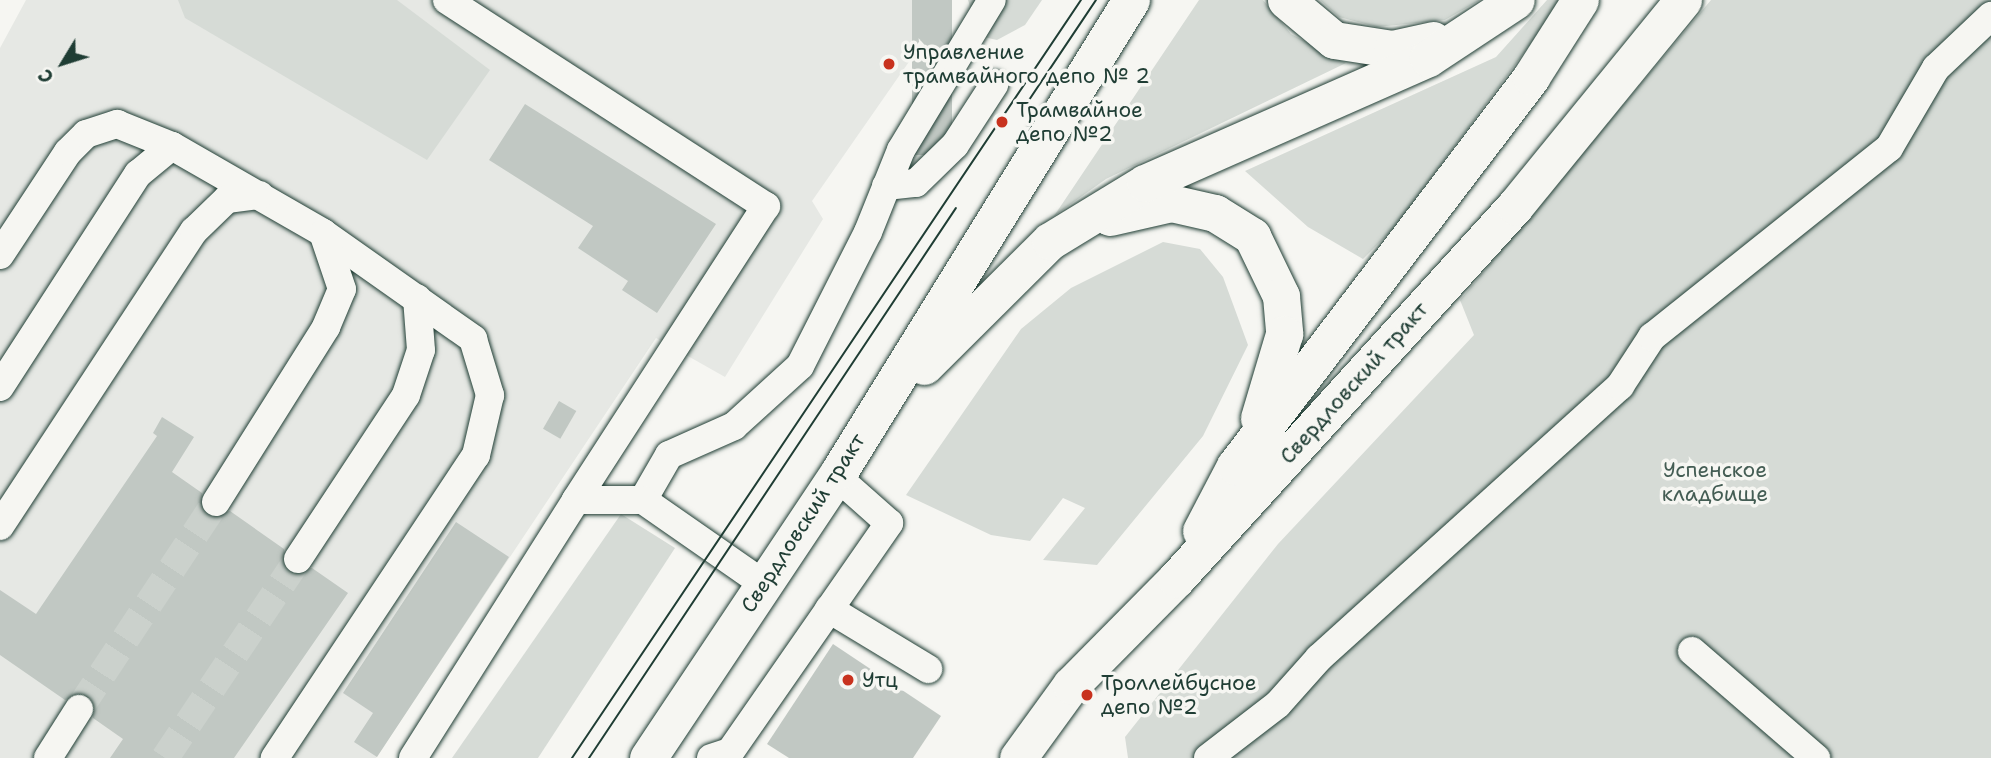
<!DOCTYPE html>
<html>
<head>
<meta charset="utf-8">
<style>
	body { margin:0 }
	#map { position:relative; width:1991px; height:758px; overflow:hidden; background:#f6f6f2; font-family:"Shantell Sans",sans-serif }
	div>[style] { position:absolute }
	.built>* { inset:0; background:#e6e8e4 }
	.green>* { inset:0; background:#d6dbd6 }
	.building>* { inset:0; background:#c1c8c3; transform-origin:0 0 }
	.minor-tunnel>* { height:28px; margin-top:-14px; transform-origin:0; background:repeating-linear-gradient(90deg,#cbd1cc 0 28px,transparent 0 42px) }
	.roads { filter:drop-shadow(0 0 2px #1f3d34) drop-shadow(0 0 2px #1f3d34) }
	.minor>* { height:28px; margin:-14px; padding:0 14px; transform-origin:14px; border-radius:14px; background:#f6f6f2 }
	.major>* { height:37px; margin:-18.5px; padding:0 18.5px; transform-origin:18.5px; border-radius:18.5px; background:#f6f6f2 }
	.tram>* { height:2px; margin:-1px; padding:0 1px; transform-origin:1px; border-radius:1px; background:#1f3d34 }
	.dots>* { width:19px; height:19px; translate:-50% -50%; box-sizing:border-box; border:4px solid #f6f6f2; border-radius:50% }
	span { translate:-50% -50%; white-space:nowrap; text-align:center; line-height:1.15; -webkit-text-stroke:7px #f6f6f2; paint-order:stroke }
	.poi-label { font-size:21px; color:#1f3d34 }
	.left { translate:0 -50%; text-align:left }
	.street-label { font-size:21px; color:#1f3d34 }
	.park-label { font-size:21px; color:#445d54 }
	.north { position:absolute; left:28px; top:28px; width:70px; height:70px; -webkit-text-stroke:5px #f6f6f2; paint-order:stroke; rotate:232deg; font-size:19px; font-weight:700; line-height:28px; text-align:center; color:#1f3d34 }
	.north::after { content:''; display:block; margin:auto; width:24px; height:32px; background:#1f3d34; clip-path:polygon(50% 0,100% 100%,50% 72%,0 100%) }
</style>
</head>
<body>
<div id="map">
	<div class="built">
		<i style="clip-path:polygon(26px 0,952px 0,812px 201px,823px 219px,725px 377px,656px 338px,376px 758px,0 758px,0 48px)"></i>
	</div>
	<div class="green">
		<i style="clip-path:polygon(178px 0,397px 0,490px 70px,427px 160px,185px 18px)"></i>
		<i style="clip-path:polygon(968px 0,1042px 0,1025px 25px,997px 40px,979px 36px)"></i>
		<i style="clip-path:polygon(1199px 0,1263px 0,1291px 34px,1346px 63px,1106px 179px,1054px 216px)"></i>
		<i style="clip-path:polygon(1320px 0,1480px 0,1445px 20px,1377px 27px,1339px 17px)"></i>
		<i style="clip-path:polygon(1547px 0,1563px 0,1394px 228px,1363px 259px,1308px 227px,1245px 171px,1496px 57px)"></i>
		<i style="clip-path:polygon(1711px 0,1991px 0,1991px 758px,1128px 758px,1125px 737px,1278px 544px,1474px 335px,1460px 300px)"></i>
		<i style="clip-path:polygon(1163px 242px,1200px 249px,1223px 277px,1248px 345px,1203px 436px,1097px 565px,1043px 560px,1085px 508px,1063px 498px,1030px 541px,991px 535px,906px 495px,1021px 329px,1071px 288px)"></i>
		<i style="clip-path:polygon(621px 514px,675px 548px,538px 758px,452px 758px)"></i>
	</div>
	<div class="building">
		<i style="left:912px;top:0;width:40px;height:155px"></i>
		<i style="clip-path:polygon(525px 104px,716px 224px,657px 313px,622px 290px,628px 281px,578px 248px,593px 226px,489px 160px)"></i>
		<i style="left:559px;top:401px;width:20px;height:32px;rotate:30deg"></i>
		<i style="clip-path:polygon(162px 417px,194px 437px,172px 472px,202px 493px,207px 516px,230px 511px,284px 549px,288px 572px,312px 568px,348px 593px,234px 758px,110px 758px,123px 739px,93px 718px,88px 695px,65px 700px,0 655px,0 590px,36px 614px,157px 436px,153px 433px)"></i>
		<i style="clip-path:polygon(456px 522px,509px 557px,377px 757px,354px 742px,373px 713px,343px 693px)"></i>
		<i style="clip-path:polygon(833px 644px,941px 716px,913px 758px,789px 758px,767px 744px)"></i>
	</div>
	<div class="minor-tunnel">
		<i style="left:79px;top:709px;width:248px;rotate:-56.5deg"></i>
		<i style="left:165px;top:758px;width:239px;rotate:-56.2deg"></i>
	</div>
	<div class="roads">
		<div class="minor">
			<i style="left:447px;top:0;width:380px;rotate:32.9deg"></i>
			<i style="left:766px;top:206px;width:350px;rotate:122.9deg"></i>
			<i style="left:886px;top:186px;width:30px;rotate:-6deg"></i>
			<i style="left:916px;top:183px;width:54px;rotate:-44.3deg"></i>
			<i style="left:955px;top:145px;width:72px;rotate:-57deg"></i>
			<i style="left:0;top:255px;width:123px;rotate:-56.6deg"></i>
			<i style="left:68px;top:152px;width:25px;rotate:-45deg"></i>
			<i style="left:86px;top:134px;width:33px;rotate:-18deg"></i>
			<i style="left:117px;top:124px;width:59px;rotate:21.8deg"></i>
			<i style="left:172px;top:146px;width:174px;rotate:29.9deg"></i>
			<i style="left:323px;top:233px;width:184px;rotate:35.2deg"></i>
			<i style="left:473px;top:339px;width:59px;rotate:73.1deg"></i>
			<i style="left:490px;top:395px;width:62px;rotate:103.1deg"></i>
			<i style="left:476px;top:455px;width:364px;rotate:123.6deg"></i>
			<i style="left:0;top:387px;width:254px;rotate:-57.1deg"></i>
			<i style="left:138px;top:174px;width:44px;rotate:-39.5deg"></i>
			<i style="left:643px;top:500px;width:52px;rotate:-60deg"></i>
			<i style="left:669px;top:455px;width:71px;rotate:-24deg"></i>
			<i style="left:734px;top:426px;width:89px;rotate:-42.3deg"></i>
			<i style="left:800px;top:366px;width:150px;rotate:-63.1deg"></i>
			<i style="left:868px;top:232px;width:88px;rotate:-68.1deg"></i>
			<i style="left:901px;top:150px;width:175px;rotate:-58.8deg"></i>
			<i style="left:216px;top:502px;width:207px;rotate:-57.8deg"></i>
			<i style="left:326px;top:327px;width:41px;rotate:-67.2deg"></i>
			<i style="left:342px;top:289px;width:59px;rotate:-108.7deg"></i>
			<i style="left:0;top:526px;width:353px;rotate:-56.7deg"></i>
			<i style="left:194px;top:231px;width:46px;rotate:-44.1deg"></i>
			<i style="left:227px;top:199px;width:33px;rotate:-7deg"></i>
			<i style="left:298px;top:559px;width:196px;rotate:-56.6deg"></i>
			<i style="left:406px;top:395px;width:47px;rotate:-71.6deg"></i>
			<i style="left:421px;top:350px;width:52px;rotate:-94.4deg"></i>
			<i style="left:829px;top:609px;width:116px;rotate:31.2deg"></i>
			<i style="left:1692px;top:651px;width:164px;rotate:40.8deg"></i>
			<i style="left:48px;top:758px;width:58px;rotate:-57.7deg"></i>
			<i style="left:413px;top:758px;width:305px;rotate:-57.7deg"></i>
			<i style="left:576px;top:500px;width:67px"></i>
			<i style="left:643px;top:500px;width:147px;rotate:34.8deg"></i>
			<i style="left:711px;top:758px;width:20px;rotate:-18deg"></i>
			<i style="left:730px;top:752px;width:279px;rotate:-55.2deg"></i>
			<i style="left:889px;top:523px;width:71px;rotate:-138.4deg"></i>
			<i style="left:1208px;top:758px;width:88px;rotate:-37.6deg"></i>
			<i style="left:1278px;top:704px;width:62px;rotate:-48.3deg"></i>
			<i style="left:1319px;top:658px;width:406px;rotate:-42.1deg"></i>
			<i style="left:1620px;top:386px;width:59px;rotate:-56.9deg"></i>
			<i style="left:1652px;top:337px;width:303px;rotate:-38.6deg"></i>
			<i style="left:1889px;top:148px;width:93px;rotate:-59.6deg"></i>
			<i style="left:1936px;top:68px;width:76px;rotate:-43.4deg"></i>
		</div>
		<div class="major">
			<i style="left:1286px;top:0;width:62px;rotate:39.8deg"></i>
			<i style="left:1334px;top:40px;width:59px;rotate:8.8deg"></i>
			<i style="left:1392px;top:49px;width:42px;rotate:-12.4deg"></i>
			<i style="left:1110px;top:217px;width:63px;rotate:-12.9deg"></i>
			<i style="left:1171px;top:203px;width:45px;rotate:12.8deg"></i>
			<i style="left:1215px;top:213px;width:44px;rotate:31.9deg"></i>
			<i style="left:1252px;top:236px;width:67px;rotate:64.2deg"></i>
			<i style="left:1281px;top:296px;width:38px;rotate:85deg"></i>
			<i style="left:1284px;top:334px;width:88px;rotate:106.6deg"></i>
			<i style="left:924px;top:366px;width:177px;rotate:-44.8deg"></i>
			<i style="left:1050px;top:241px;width:111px;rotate:-31.4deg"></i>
			<i style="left:1145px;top:183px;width:309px;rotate:-23.8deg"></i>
			<i style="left:1428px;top:58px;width:105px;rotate:-33.4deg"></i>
			<i style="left:1201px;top:531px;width:73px;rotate:-62.4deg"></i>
			<i style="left:1235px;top:466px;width:489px;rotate:-52.7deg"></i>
			<i style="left:1531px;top:77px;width:91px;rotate:-57.5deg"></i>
			<i style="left:648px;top:758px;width:346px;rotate:-56.3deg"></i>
			<i style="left:840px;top:470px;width:553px;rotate:-58.24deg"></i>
			<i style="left:1018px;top:758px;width:90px;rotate:-54deg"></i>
			<i style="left:1071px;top:685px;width:149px;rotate:-45.3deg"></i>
			<i style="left:1176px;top:579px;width:504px;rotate:-47.73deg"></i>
			<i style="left:1515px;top:206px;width:266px;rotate:-50.8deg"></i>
		</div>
	</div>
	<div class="tram">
		<i style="left:1023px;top:109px;width:131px;rotate:-56.2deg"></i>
		<i style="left:572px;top:758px;width:913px;rotate:-56.12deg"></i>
		<i style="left:589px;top:758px;width:661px;rotate:-56.29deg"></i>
	</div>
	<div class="dots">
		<i style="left:889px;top:64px;background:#c8321e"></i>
		<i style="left:1002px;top:122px;background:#c8321e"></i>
		<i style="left:848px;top:680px;background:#c8321e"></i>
		<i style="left:1087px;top:695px;background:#c8321e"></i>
	</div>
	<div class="poi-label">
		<span class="left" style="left:903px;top:64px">Управление<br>трамвайного депо № 2</span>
		<span class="left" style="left:1016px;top:122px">Трамвайное<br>депо №2</span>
		<span class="left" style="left:862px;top:680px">Утц</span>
		<span class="left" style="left:1101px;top:695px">Троллейбусное<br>депо №2</span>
	</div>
	<div class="street-label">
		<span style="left:1354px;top:383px;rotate:-48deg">Свердловский тракт</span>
		<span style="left:803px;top:523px;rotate:-57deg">Свердловский тракт</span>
	</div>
	<div class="park-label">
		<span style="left:1715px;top:482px">Успенское<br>кладбище</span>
	</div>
	<div class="north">С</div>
</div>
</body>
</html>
